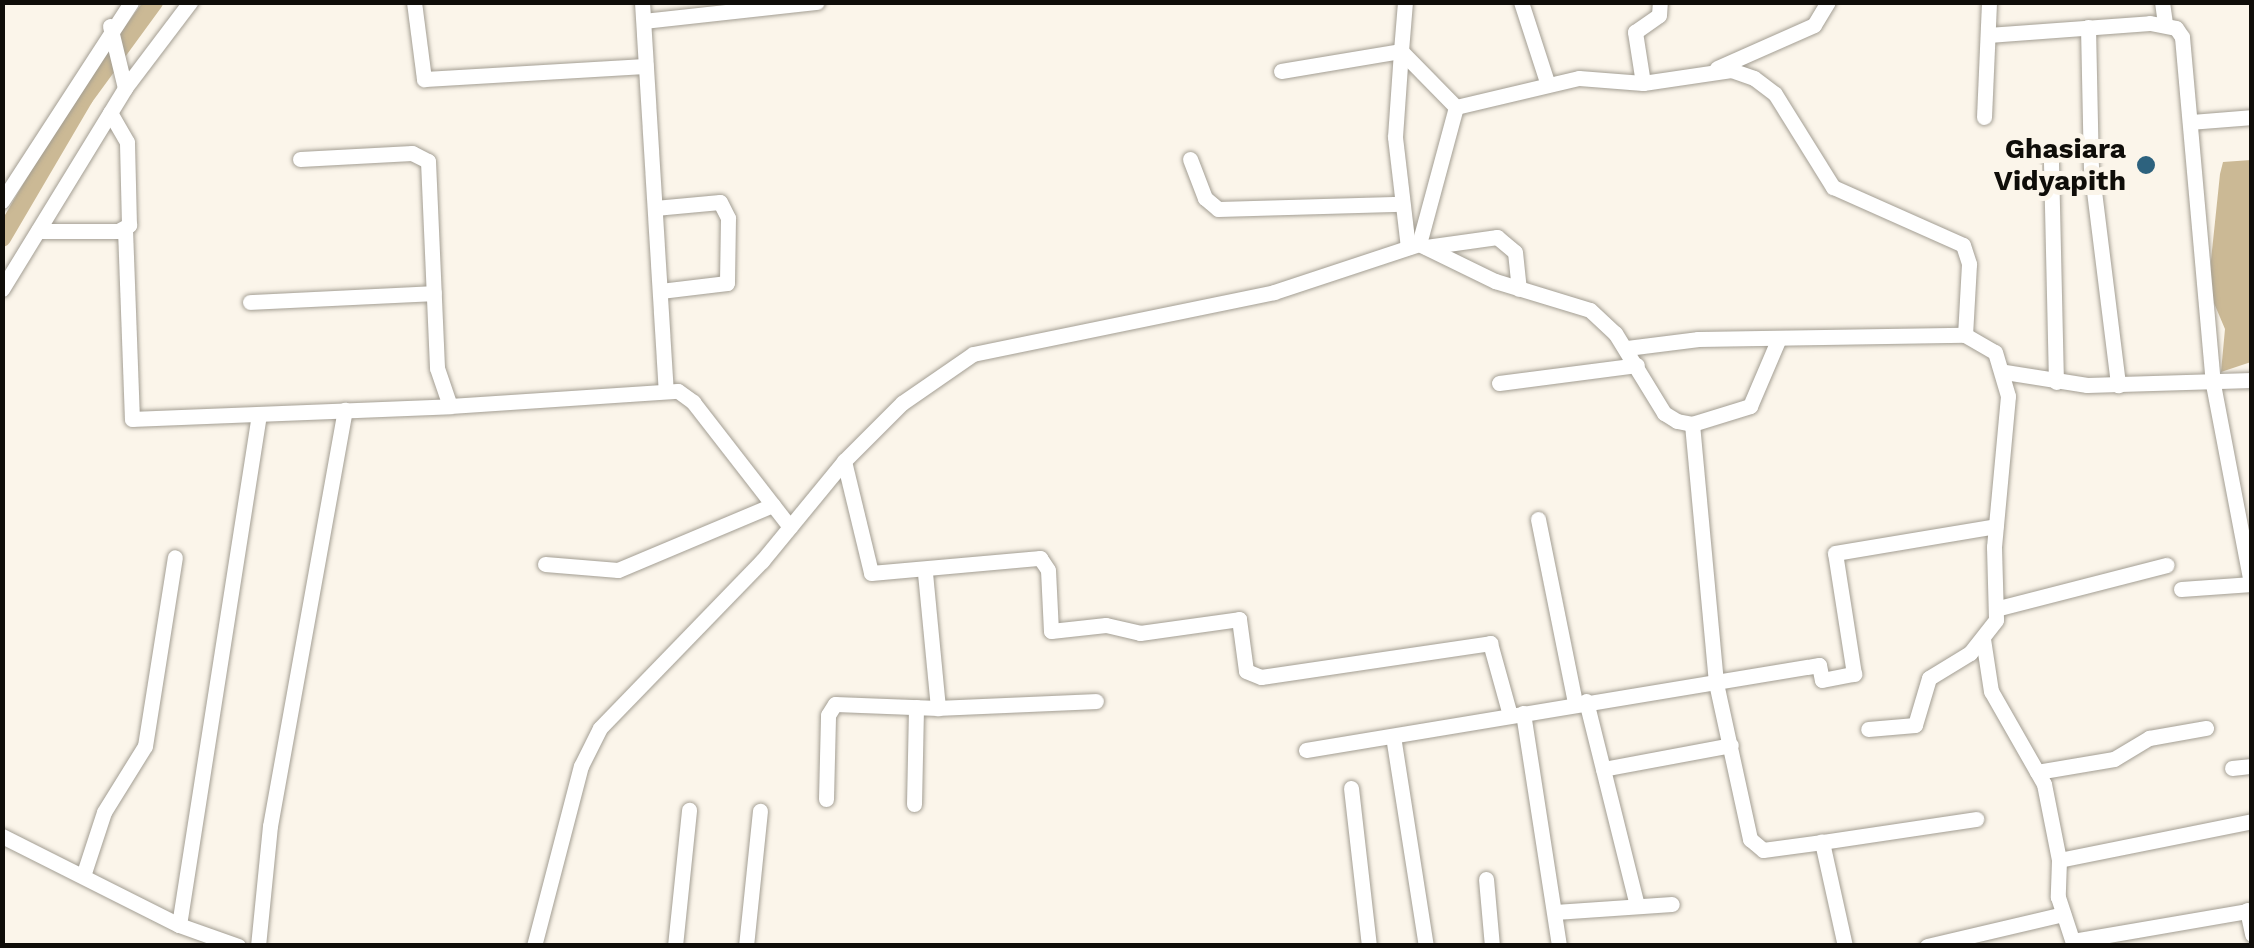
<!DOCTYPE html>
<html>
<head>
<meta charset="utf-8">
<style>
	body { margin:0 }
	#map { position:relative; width:2254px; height:948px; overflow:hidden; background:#fbf5ea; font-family:"Work Sans",sans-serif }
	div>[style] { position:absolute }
	.water>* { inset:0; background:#cbb995 }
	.canal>* { height:18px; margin:-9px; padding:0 9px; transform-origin:9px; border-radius:9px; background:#cbb995 }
	.roads { filter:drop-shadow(0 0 2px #a39e93) drop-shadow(0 0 2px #a39e93) }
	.minor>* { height:15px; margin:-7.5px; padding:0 7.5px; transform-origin:7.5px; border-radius:7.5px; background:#fff }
	.dots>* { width:28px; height:28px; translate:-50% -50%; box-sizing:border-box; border:5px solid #fbf5ea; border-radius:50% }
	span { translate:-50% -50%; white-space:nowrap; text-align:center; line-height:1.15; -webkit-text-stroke:10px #fbf5ea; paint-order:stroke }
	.poi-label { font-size:28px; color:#0f0d09; font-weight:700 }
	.right { translate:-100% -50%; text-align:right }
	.frame { position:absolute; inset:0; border:5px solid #0f0d09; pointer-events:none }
</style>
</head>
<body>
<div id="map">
	<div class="water">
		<i style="clip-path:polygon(2251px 160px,2251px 362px,2221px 372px,2225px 329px,2208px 289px,2220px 174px,2223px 162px)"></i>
	</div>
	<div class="canal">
		<i style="left:2px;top:238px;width:162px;rotate:-59.6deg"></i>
		<i style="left:84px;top:98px;width:119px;rotate:-53.9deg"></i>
	</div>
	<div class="roads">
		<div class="minor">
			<i style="left:414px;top:2px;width:78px;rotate:82.6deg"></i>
			<i style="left:424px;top:79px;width:222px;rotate:-3.4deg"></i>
			<i style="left:642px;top:2px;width:389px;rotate:86.5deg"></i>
			<i style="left:1405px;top:2px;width:49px;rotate:94.7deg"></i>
			<i style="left:1401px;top:51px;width:78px;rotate:45.5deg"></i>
			<i style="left:1521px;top:2px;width:87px;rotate:72deg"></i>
			<i style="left:2162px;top:2px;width:21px;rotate:82deg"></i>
			<i style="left:644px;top:21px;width:174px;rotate:-6.3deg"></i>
			<i style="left:110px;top:26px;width:64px;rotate:76.4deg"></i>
			<i style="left:2088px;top:27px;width:140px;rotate:88.8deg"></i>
			<i style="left:2091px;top:167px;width:220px;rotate:82.9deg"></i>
			<i style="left:1988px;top:35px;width:162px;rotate:-4.2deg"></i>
			<i style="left:2150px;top:23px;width:26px;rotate:11deg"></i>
			<i style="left:2176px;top:28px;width:11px;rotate:56deg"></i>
			<i style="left:2182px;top:37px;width:348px;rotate:84.9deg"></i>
			<i style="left:2213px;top:384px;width:204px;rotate:79.2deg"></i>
			<i style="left:1717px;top:68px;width:106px;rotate:-23.9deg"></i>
			<i style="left:1814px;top:25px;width:27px;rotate:-59deg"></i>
			<i style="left:1281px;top:71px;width:122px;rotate:-9.5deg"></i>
			<i style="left:1401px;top:51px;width:86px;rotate:94deg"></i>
			<i style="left:1395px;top:137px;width:111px;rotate:83.3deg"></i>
			<i style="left:1643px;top:83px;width:52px;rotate:-98.9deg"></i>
			<i style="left:1635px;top:32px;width:29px;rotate:-35deg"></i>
			<i style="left:1659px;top:15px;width:13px;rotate:-86deg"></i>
			<i style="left:1984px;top:117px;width:115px;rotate:-87.5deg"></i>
			<i style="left:2190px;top:122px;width:62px;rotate:-4.6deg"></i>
			<i style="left:300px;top:159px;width:112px;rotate:-3.1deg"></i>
			<i style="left:412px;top:153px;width:18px;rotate:27deg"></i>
			<i style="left:428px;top:161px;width:207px;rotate:87.5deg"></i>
			<i style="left:437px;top:368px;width:40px;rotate:71.1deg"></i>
			<i style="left:450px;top:406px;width:228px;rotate:-3.8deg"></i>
			<i style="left:678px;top:391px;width:19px;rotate:36deg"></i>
			<i style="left:693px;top:402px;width:158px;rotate:52.2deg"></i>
			<i style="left:1190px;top:159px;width:42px;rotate:69deg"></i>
			<i style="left:1205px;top:198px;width:17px;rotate:40deg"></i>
			<i style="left:1218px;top:209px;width:184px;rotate:-1.6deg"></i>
			<i style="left:2051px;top:163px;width:219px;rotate:88.7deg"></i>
			<i style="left:2px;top:201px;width:237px;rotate:-57deg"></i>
			<i style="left:655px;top:208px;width:65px;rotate:-5.3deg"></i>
			<i style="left:720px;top:202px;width:18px;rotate:63deg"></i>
			<i style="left:728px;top:218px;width:65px;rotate:90.9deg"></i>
			<i style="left:727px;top:283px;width:67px;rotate:173.2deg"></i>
			<i style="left:125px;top:229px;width:190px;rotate:87.9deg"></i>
			<i style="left:132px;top:419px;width:318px;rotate:-2.3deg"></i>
			<i style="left:38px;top:231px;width:80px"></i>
			<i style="left:118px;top:231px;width:13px;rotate:-29deg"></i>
			<i style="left:129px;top:225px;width:83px;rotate:-91.4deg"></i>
			<i style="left:127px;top:142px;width:34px;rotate:-120deg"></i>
			<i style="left:1419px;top:244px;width:85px;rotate:26deg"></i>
			<i style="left:1495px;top:281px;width:99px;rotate:17deg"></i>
			<i style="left:1590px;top:310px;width:34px;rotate:43deg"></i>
			<i style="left:1615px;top:333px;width:94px;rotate:58.5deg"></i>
			<i style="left:1664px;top:413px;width:15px;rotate:32deg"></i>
			<i style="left:1677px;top:421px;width:15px;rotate:11deg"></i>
			<i style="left:1692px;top:424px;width:61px;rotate:-17.2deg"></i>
			<i style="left:1750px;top:406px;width:74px;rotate:-66.9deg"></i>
			<i style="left:1426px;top:247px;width:72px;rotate:-8deg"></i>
			<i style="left:1497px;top:237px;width:23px;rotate:40deg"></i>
			<i style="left:1515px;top:252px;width:37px;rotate:84deg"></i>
			<i style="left:2px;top:289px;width:236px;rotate:-58.5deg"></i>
			<i style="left:125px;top:88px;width:108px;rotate:-52.9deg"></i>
			<i style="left:250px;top:302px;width:184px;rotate:-2.8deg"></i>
			<i style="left:1627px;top:348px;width:72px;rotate:-7.2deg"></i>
			<i style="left:1698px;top:339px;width:267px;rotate:-0.9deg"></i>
			<i style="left:1965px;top:335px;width:34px;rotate:30deg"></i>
			<i style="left:1995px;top:352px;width:46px;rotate:73.5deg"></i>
			<i style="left:2008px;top:396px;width:152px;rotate:95.3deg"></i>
			<i style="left:1994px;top:547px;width:73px;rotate:88.4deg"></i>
			<i style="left:1996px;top:620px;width:42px;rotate:128.2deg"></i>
			<i style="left:1970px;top:653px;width:48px;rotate:148.6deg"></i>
			<i style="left:1929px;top:678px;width:49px;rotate:106.6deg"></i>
			<i style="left:1915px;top:725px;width:47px;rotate:175.1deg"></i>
			<i style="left:2005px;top:372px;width:83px;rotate:9deg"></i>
			<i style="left:2087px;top:385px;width:165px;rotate:-1.7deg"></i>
			<i style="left:1499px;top:383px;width:139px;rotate:-7.4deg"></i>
			<i style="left:1692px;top:424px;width:260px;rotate:84.7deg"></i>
			<i style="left:1716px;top:683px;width:160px;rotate:77.7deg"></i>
			<i style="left:1750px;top:839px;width:17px;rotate:40deg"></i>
			<i style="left:1763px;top:850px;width:60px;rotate:-7.7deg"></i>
			<i style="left:844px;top:461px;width:115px;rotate:76.4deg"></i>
			<i style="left:871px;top:573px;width:170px;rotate:-5.1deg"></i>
			<i style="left:1040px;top:558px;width:14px;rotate:56deg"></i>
			<i style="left:1048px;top:570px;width:61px;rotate:87.2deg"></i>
			<i style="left:1051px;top:631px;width:55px;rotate:-6.2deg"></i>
			<i style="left:1106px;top:625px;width:35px;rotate:13deg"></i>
			<i style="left:1140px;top:633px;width:100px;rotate:-8deg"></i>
			<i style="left:1239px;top:619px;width:52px;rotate:82.3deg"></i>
			<i style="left:1246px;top:671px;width:16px;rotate:22deg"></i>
			<i style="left:1261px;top:677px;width:232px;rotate:-8.4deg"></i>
			<i style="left:1490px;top:643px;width:75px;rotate:74.5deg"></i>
			<i style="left:1538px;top:519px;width:188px;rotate:78.6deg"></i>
			<i style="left:545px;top:564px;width:73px;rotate:4.7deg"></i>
			<i style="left:618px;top:570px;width:168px;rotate:-22.8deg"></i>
			<i style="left:925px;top:573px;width:136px;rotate:84.5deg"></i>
			<i style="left:938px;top:708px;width:158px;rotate:-2.5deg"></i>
			<i style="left:2181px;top:589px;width:71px;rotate:-4deg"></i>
			<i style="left:1999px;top:608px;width:173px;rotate:-14.4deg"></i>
			<i style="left:1983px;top:639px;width:53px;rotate:81.3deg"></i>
			<i style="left:1991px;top:691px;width:107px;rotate:60.3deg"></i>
			<i style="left:2044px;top:784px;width:77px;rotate:78.8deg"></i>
			<i style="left:2059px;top:860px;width:37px;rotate:92deg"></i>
			<i style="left:2058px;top:897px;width:52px;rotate:71.9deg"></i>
			<i style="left:1586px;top:701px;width:211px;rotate:76deg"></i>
			<i style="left:1523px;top:713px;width:236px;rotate:81.2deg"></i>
			<i style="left:1393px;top:736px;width:213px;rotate:81.1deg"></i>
			<i style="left:1306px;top:750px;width:520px;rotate:-9.41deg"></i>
			<i style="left:1819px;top:665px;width:15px;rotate:79deg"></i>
			<i style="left:1822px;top:680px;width:33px;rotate:-11deg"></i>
			<i style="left:1854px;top:674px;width:122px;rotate:-98.9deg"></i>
			<i style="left:1835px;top:553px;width:163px;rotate:-9.5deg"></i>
			<i style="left:2232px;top:768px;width:20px;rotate:-6deg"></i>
			<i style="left:1603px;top:769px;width:130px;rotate:-10.6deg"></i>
			<i style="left:2037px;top:772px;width:78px;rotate:-9.6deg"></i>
			<i style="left:2114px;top:759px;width:41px;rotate:-31deg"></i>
			<i style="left:2149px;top:738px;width:58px;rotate:-10deg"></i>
			<i style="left:1351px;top:788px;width:159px;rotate:83.5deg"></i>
			<i style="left:826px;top:799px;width:84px;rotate:-88.6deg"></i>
			<i style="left:828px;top:715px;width:13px;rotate:-58deg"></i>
			<i style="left:835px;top:704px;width:103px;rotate:2.2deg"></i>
			<i style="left:914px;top:804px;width:97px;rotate:-88.8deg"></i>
			<i style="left:2px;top:836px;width:198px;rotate:26.7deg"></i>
			<i style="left:179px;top:925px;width:63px;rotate:19.6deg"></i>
			<i style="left:2059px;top:860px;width:197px;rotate:-11.4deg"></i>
			<i style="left:84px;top:873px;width:64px;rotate:-71.8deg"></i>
			<i style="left:104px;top:812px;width:78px;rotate:-58.2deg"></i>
			<i style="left:145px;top:746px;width:191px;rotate:-81deg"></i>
			<i style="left:1486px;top:879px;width:67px;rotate:84.9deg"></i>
			<i style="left:2247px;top:910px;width:25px;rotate:78deg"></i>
			<i style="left:1555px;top:912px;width:117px;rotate:-3.9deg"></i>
			<i style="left:179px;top:925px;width:517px;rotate:-81.1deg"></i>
			<i style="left:2073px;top:941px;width:182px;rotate:-9.8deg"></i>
			<i style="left:258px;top:946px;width:121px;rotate:-84.3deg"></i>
			<i style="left:270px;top:826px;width:423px;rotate:-79.8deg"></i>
			<i style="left:534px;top:946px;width:186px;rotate:-75.4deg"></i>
			<i style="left:581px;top:766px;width:42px;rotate:-63.4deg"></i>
			<i style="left:600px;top:728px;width:233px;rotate:-45.9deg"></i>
			<i style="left:762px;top:561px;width:129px;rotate:-50.6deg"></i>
			<i style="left:844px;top:461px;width:82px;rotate:-45deg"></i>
			<i style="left:902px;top:403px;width:86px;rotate:-34.6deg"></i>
			<i style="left:973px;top:354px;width:307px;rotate:-11.6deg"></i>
			<i style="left:1274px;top:292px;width:153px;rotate:-18.3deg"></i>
			<i style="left:1419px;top:244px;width:142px;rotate:-74.9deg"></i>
			<i style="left:1456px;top:107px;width:126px;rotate:-13.3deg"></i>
			<i style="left:1579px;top:78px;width:64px;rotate:4.5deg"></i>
			<i style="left:1643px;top:83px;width:89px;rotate:-8.4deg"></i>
			<i style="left:1731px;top:70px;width:24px;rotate:19deg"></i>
			<i style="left:1754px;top:78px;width:26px;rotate:37deg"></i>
			<i style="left:1775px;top:94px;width:110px;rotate:58.1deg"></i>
			<i style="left:1833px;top:187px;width:142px;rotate:24deg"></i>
			<i style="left:1963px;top:245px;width:20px;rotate:72deg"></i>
			<i style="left:1969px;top:264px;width:71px;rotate:93.2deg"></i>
			<i style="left:675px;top:946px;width:137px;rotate:-84.1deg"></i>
			<i style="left:746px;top:946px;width:136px;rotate:-84.1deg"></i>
			<i style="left:1845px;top:946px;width:107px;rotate:-102.5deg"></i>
			<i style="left:1822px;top:842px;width:156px;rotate:-8.5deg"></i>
			<i style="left:1927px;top:946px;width:140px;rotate:-13.2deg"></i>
		</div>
	</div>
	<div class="dots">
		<i style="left:2146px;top:165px;background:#2d627e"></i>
	</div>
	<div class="poi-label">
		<span class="right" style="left:2126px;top:165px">Ghasiara<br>Vidyapith</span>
	</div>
	<div class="frame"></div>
</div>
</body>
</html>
